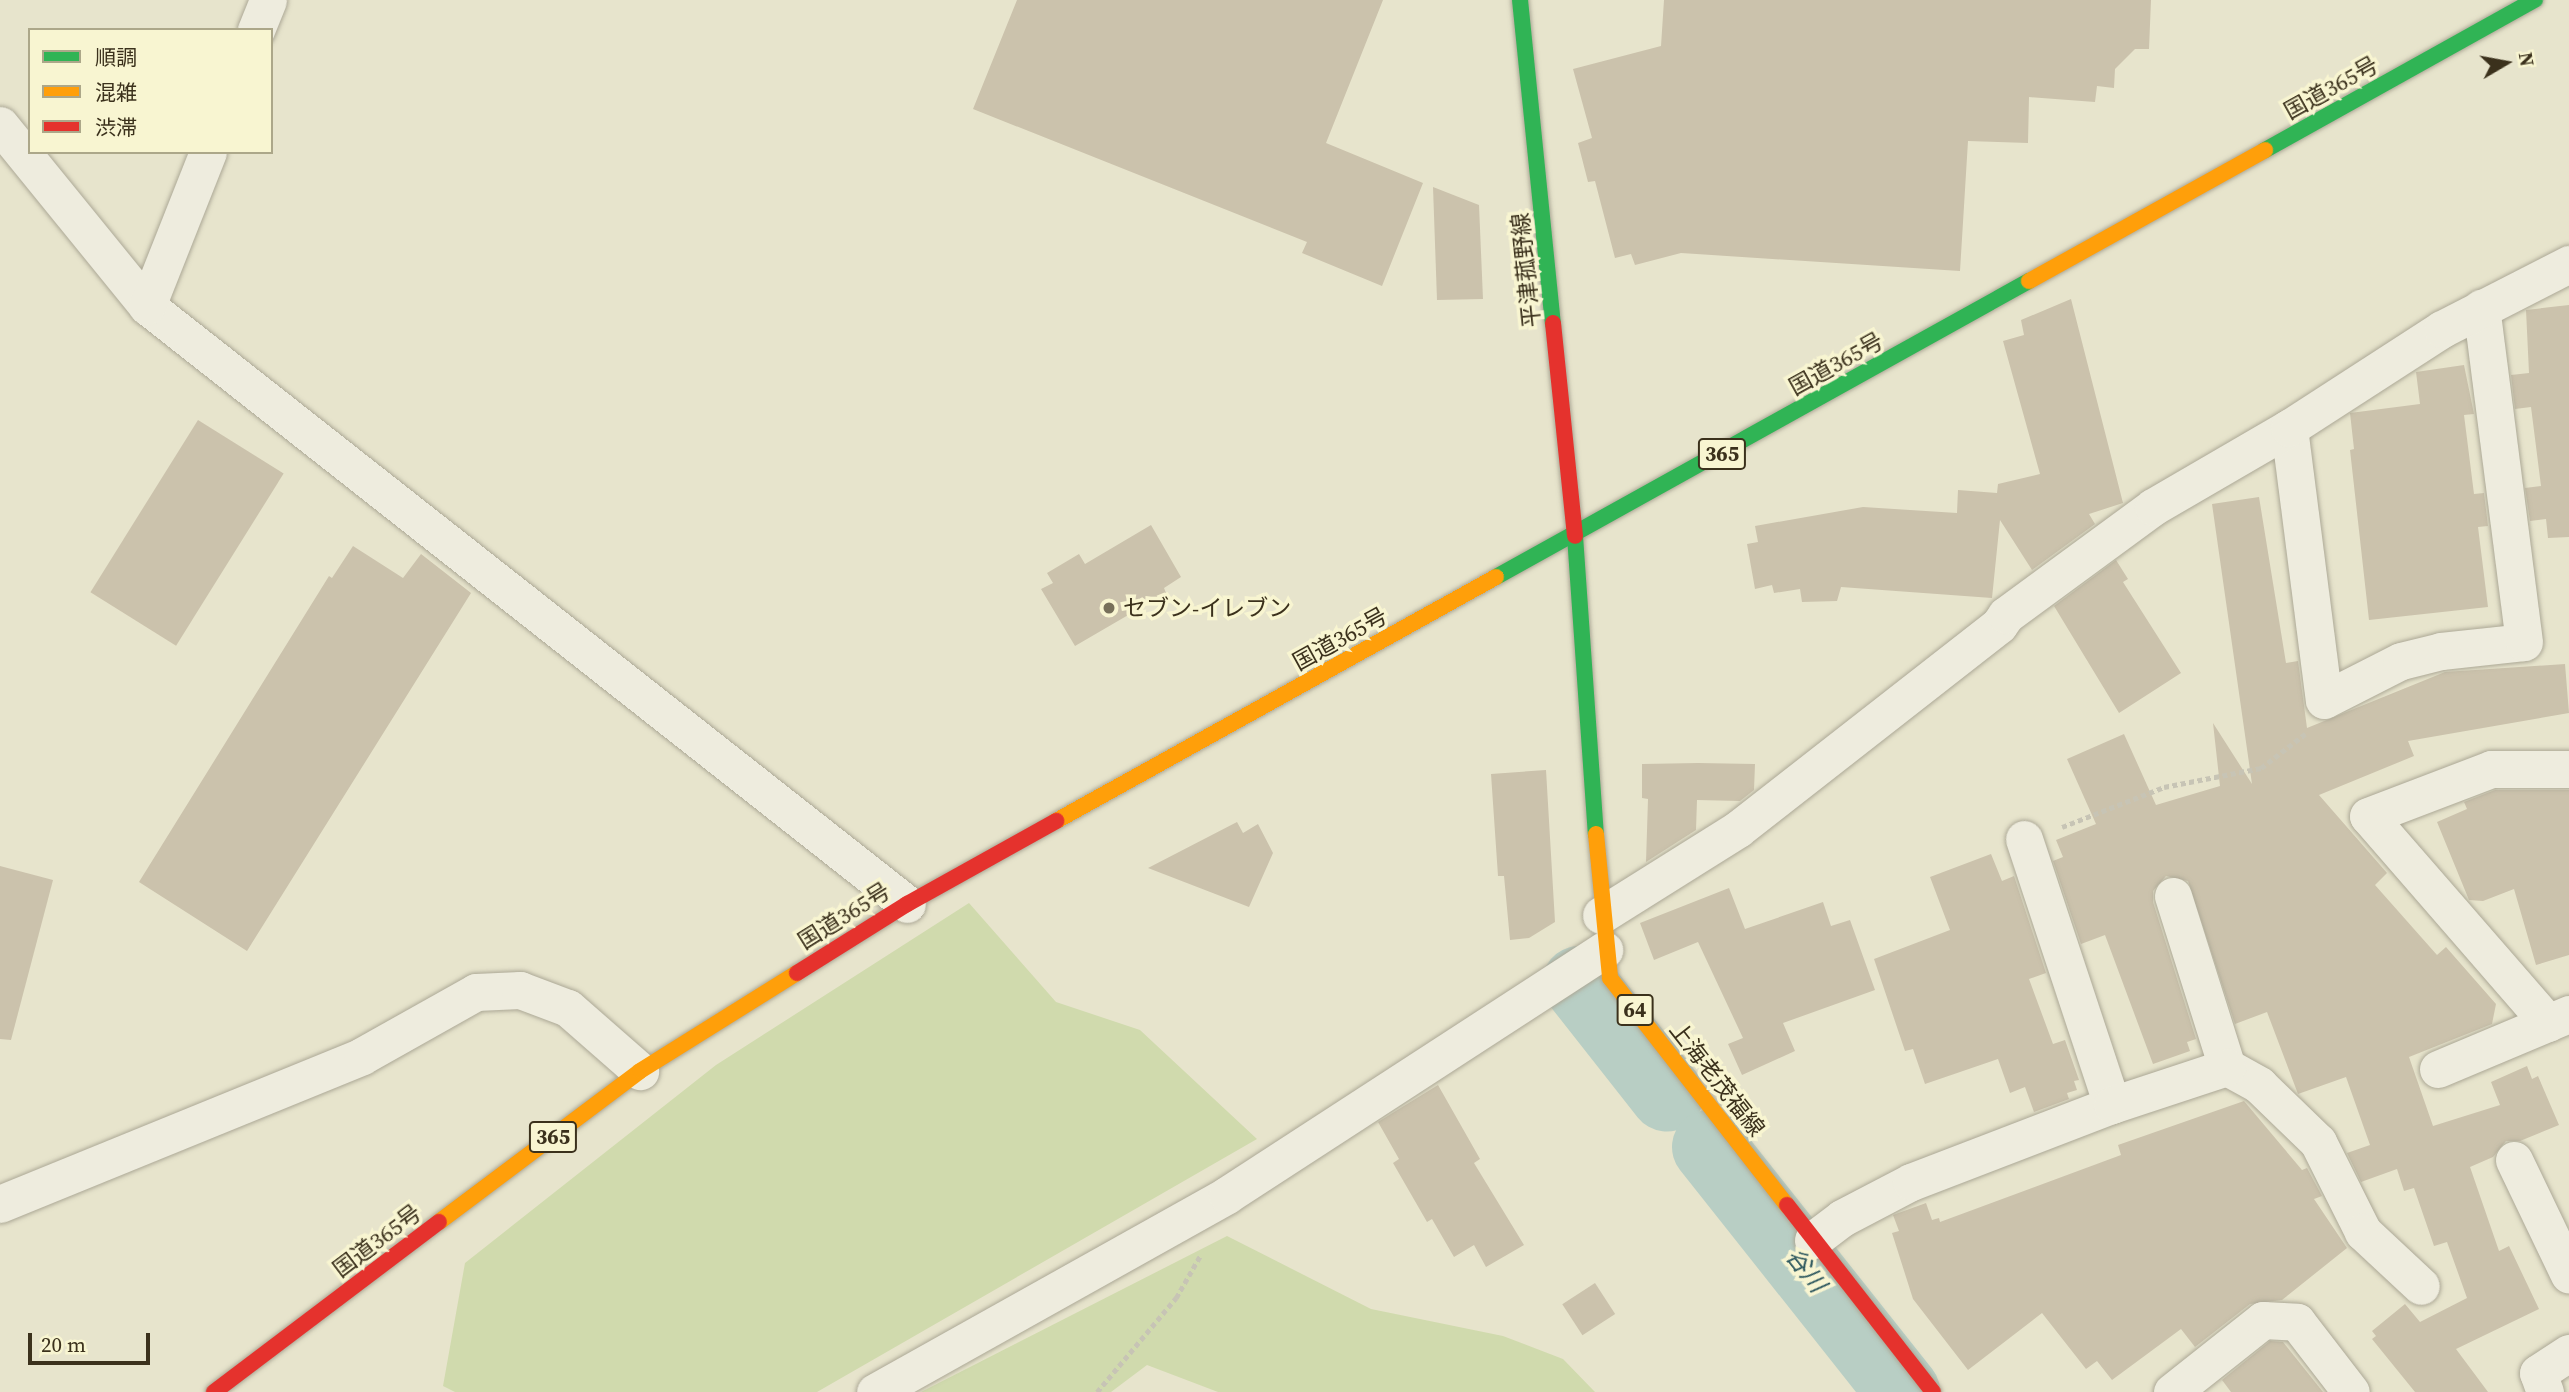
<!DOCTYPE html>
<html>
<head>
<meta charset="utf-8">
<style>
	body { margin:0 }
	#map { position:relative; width:2569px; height:1392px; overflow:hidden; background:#e7e4cc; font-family:"Source Serif 4","Noto Sans JP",serif }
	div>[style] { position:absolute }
	.green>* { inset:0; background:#d0daad }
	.river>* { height:74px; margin:-37px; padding:0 37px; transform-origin:37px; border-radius:37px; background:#b8cec4 }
	.building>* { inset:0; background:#cbc2ac; transform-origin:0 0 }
	.path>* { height:4.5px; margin-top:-2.25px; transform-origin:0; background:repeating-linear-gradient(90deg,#c7c4b5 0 5px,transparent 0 8.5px) }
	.roads { filter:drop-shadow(0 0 2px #aca896) drop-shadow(0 0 2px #aca896) }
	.street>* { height:37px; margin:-18.5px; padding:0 18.5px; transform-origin:18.5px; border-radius:18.5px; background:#eeecde }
	.fast>* { height:16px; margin:-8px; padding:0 8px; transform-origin:8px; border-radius:8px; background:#30b455 }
	.slow>* { height:16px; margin:-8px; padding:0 8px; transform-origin:8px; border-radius:8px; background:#ff9f0a }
	.jam>* { height:16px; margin:-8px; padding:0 8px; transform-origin:8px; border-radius:8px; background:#e5322d }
	.dots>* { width:19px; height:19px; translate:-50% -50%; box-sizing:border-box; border:4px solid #f8f5d1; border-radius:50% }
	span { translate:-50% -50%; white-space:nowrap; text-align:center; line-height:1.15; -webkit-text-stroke:7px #f8f5d1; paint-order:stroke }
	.shield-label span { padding:2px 5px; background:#f8f5d1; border:2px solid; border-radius:5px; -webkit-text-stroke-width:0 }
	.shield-label { font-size:21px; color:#3b311c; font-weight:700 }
	.street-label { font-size:23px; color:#3b311c }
	.poi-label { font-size:23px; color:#3b311c }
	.left { translate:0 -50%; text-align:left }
	.water-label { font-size:24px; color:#2a555c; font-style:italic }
	.legend { position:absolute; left:28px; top:28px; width:245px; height:126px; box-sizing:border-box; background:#f8f5d1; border:2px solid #aca789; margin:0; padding:9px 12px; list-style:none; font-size:21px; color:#3b311c }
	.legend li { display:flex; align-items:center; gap:14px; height:35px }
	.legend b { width:35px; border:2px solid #aca789 }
	.north { position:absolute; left:2471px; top:28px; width:70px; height:70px; -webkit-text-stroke:5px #f8f5d1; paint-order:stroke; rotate:80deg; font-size:19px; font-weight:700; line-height:28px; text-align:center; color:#3b311c }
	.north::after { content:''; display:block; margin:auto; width:24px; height:32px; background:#3b311c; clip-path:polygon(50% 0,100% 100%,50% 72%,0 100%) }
	.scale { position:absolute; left:28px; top:1333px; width:122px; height:32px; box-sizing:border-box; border:4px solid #3b311c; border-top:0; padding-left:9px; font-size:21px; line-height:24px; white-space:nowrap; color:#3b311c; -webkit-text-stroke:5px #f8f5d1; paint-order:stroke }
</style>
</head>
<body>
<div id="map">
	<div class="green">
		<i style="clip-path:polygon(969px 903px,1056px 1002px,1140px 1030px,1257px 1139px,817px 1392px,455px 1392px,443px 1386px,465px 1263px,716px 1065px)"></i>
		<i style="clip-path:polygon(1227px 1236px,1371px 1309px,1503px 1336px,1563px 1359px,1595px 1392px,1218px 1392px,1147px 1365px,1111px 1392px,921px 1392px)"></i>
	</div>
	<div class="river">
		<i style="left:1579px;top:983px;width:142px;rotate:51.8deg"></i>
		<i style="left:1709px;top:1147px;width:313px;rotate:51.6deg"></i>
	</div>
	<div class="building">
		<i style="clip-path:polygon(1017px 0,1383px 0,1326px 143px,1423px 183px,1382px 286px,1302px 253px,1307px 242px,973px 109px)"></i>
		<i style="clip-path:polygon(1664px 0,2151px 0,2149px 49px,2135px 49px,2115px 69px,2114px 88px,2097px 86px,2095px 102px,2029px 97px,2028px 143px,1968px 141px,1960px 271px,1681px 253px,1635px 265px,1631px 254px,1615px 258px,1595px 181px,1588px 182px,1578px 143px,1592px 138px,1573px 69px,1661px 46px)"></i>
		<i style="clip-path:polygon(1433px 187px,1479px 205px,1483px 299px,1437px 300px)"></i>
		<i style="clip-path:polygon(2071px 299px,2123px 503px,2089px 514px,2095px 524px,2032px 570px,2000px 520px,1992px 598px,1841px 587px,1837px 601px,1802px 602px,1800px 589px,1774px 593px,1772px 585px,1755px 589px,1747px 544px,1758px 542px,1755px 526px,1863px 507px,1957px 513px,1958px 490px,1997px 493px,1998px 484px,2040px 474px,2003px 341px,2024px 335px,2021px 320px)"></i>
		<i style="clip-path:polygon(2569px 305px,2569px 537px,2548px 538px,2546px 519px,2530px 521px,2525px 488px,2541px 486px,2531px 407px,2515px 409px,2511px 375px,2529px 373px,2526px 310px)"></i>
		<i style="clip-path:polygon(2464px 365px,2474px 414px,2464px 415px,2474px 494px,2484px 493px,2488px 526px,2478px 527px,2488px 607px,2369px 620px,2350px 450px,2354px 449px,2350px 413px,2420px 404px,2416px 372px)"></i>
		<i style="left:198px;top:420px;width:101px;height:203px;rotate:32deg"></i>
		<i style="clip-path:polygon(2259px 497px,2286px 663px,2298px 661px,2307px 728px,2445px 672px,2565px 664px,2569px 713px,2408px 741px,2414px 756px,2319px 795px,2387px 873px,2375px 885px,2437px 955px,2446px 947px,2496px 1004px,2492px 1024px,2409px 1057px,2433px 1126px,2500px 1105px,2491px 1082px,2527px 1066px,2532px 1079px,2538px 1076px,2559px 1125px,2520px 1141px,2506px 1141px,2493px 1157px,2470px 1167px,2499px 1251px,2509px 1246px,2539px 1309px,2456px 1349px,2488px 1392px,2415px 1392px,2372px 1339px,2376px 1336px,2372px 1331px,2405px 1304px,2420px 1322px,2467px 1298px,2447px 1242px,2434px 1246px,2414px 1188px,2404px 1191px,2397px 1169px,2361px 1182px,2347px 1153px,2370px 1145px,2346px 1077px,2298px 1094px,2267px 1012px,2235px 1024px,2188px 881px,2166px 876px,2153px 891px,2153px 902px,2196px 1039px,2187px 1042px,2190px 1051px,2153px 1064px,2105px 935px,2081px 944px,2053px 861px,2063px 857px,2056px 840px,2096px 824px,2067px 759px,2124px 734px,2156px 805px,2220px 786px,2213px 723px,2252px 784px,2212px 504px)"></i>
		<i style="clip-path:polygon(1151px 525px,1181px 577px,1164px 588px,1166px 593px,1075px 646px,1041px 589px,1053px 583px,1047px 573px,1079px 554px,1085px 564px)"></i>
		<i style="clip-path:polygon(353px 546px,403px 578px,421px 554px,471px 593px,247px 951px,139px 882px,329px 576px,332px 578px)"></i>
		<i style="clip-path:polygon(2116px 560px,2128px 579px,2123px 582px,2181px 673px,2119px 713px,2054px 606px)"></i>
		<i style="clip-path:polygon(1698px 763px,1755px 764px,1754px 790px,1740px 801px,1697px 800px,1696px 830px,1646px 862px,1648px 799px,1642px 798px,1642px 764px)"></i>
		<i style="clip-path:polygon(1546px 770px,1555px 922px,1529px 938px,1510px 940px,1504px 876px,1498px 876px,1491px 774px)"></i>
		<i style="clip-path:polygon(2495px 790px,2569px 790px,2569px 955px,2536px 965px,2514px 889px,2483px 901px,2469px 900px,2437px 822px,2467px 809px,2464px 802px)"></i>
		<i style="clip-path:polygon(1237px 822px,1243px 833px,1258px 824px,1273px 853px,1249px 907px,1148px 868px)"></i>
		<i style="clip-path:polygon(1991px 854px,2002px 881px,2014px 876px,2046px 973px,2029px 979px,2053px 1044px,2065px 1040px,2079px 1080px,2074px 1081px,2077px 1090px,2067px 1093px,2069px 1099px,2034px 1112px,2025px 1087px,2010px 1093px,1998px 1059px,1925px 1084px,1913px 1049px,1905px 1051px,1874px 959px,1950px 930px,1930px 877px)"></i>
		<i style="clip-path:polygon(0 866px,53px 880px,11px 1040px,0 1039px)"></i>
		<i style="clip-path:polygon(1729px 888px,1745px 929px,1823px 902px,1831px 926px,1850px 920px,1875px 990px,1783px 1023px,1795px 1051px,1742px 1075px,1728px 1044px,1743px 1038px,1698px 942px,1654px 960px,1640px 923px)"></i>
		<i style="clip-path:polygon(1438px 1085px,1480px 1159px,1474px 1163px,1524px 1245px,1486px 1267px,1474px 1245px,1454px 1257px,1432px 1219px,1427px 1222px,1393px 1163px,1399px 1159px,1378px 1122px)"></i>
		<i style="clip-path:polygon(2244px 1101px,2302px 1170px,2307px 1168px,2322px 1196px,2314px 1199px,2347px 1248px,2282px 1300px,2250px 1304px,2195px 1347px,2181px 1329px,2112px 1380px,2097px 1361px,2086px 1369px,2042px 1313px,1968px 1370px,1913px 1299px,1892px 1233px,1899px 1231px,1893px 1215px,1926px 1203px,1932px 1220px,1939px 1218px,1940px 1222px,2121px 1155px,2118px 1145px)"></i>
		<i style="left:1595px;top:1283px;width:37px;height:39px;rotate:57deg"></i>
		<i style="clip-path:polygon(2270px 1341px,2283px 1342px,2323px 1392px,2231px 1392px,2222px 1380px)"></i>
	</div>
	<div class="path">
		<i style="left:2062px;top:827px;width:110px;rotate:-21.4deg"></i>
		<i style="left:2164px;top:787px;width:99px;rotate:-11.1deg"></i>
		<i style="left:2261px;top:768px;width:56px;rotate:-37.7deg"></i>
		<i style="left:1097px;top:1392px;width:123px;rotate:-50deg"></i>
		<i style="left:1176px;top:1298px;width:48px;rotate:-60.3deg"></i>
	</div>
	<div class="roads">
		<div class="street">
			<i style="left:256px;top:30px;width:32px;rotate:-68deg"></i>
			<i style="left:0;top:125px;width:233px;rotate:50.9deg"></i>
			<i style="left:147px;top:306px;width:967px;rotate:38.2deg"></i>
			<i style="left:147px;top:306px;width:166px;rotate:-68.4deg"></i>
			<i style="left:2289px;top:428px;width:274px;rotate:82.7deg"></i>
			<i style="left:2324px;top:700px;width:86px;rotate:-26.9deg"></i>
			<i style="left:2401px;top:661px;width:41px;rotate:-14deg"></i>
			<i style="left:2441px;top:651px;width:83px;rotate:-6.2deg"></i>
			<i style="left:2524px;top:642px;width:337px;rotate:-97.3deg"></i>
			<i style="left:2024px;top:839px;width:280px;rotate:71.7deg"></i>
			<i style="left:2173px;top:896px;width:179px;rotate:72.5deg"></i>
			<i style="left:2227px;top:1067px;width:37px;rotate:29deg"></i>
			<i style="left:2259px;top:1085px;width:82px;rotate:44deg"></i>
			<i style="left:2318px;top:1142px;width:101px;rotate:63.4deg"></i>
			<i style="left:2363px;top:1232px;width:79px;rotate:43deg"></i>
			<i style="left:1601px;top:915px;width:162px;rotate:-32.1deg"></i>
			<i style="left:1738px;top:829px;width:331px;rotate:-38deg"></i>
			<i style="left:1999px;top:625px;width:12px;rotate:-55deg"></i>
			<i style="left:2006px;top:615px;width:182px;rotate:-36.3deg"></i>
			<i style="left:2153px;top:507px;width:157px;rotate:-30.2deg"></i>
			<i style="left:2289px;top:428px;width:182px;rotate:-32.9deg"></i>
			<i style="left:2442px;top:329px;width:143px;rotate:-27.1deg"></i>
			<i style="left:2548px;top:1023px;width:274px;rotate:-131deg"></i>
			<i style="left:2368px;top:816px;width:132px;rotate:-20.9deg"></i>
			<i style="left:2491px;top:769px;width:78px"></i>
			<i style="left:2438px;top:1069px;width:142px;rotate:-22.8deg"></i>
			<i style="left:2514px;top:1160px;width:127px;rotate:64.4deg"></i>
			<i style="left:0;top:1204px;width:391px;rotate:-22.2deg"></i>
			<i style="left:362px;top:1056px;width:131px;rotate:-29.3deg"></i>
			<i style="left:476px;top:992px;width:44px;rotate:-2.6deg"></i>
			<i style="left:520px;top:990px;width:51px;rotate:20.6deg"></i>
			<i style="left:568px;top:1008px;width:96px;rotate:41.2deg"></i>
			<i style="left:1813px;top:1240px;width:36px;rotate:-37deg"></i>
			<i style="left:1842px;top:1218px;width:78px;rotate:-27.6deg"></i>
			<i style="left:1911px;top:1182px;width:215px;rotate:-21deg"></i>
			<i style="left:2112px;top:1105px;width:121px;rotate:-18.3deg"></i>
			<i style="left:875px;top:1392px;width:403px;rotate:-29.2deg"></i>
			<i style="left:1227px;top:1195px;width:450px;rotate:-33deg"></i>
			<i style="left:2172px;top:1392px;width:116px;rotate:-38.4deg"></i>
			<i style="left:2263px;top:1320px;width:34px;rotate:3deg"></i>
			<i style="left:2297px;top:1322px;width:88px;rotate:52.4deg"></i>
			<i style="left:2545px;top:1392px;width:20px;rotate:-110deg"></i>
			<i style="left:2538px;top:1373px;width:37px;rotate:-33deg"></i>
		</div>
		<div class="fast">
			<i style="left:1520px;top:0;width:325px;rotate:84.2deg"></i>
			<i style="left:2265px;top:150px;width:309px;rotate:-29.1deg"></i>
			<i style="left:1575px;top:536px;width:299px;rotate:86deg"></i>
			<i style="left:1496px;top:577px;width:610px;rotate:-29.05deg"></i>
		</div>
		<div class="slow">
			<i style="left:2029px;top:281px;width:270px;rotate:-29deg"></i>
			<i style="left:1056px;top:821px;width:503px;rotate:-29.01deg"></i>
			<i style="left:1596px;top:834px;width:145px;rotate:84.4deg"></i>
			<i style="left:1610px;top:978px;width:288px;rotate:52.1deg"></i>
			<i style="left:439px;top:1222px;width:251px;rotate:-36.9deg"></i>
			<i style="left:640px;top:1071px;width:185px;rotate:-32deg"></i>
		</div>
		<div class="jam">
			<i style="left:1553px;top:323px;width:214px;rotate:84.1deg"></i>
			<i style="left:797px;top:973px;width:130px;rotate:-32.1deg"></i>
			<i style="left:907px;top:904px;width:171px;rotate:-29.1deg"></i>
			<i style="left:1787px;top:1205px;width:237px;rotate:52deg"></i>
			<i style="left:214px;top:1392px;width:282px;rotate:-37.1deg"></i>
		</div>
	</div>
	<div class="dots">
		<i style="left:1109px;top:608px;background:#77705a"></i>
	</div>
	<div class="shield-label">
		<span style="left:1722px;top:454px">365</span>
		<span style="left:1635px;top:1010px">64</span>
		<span style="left:553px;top:1137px">365</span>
	</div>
	<div class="street-label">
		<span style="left:2331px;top:88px;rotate:-29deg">国道365号</span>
		<span style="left:1526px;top:270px;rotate:-96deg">平津菰野線</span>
		<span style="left:1836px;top:364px;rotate:-29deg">国道365号</span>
		<span style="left:1340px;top:639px;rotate:-29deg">国道365号</span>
		<span style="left:844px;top:916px;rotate:-32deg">国道365号</span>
		<span style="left:1717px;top:1079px;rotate:52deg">上海老茂福線</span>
		<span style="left:377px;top:1241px;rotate:-37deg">国道365号</span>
	</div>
	<div class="poi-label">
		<span class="left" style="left:1123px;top:608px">セブン-イレブン</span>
	</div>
	<div class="water-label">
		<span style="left:1806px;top:1270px;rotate:52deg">谷川</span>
	</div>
	<ul class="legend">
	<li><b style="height:9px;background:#30b455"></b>順調</li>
	<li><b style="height:9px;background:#ff9f0a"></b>混雑</li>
	<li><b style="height:9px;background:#e5322d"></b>渋滞</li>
	</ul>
	<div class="north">N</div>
	<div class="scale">20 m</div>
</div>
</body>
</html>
